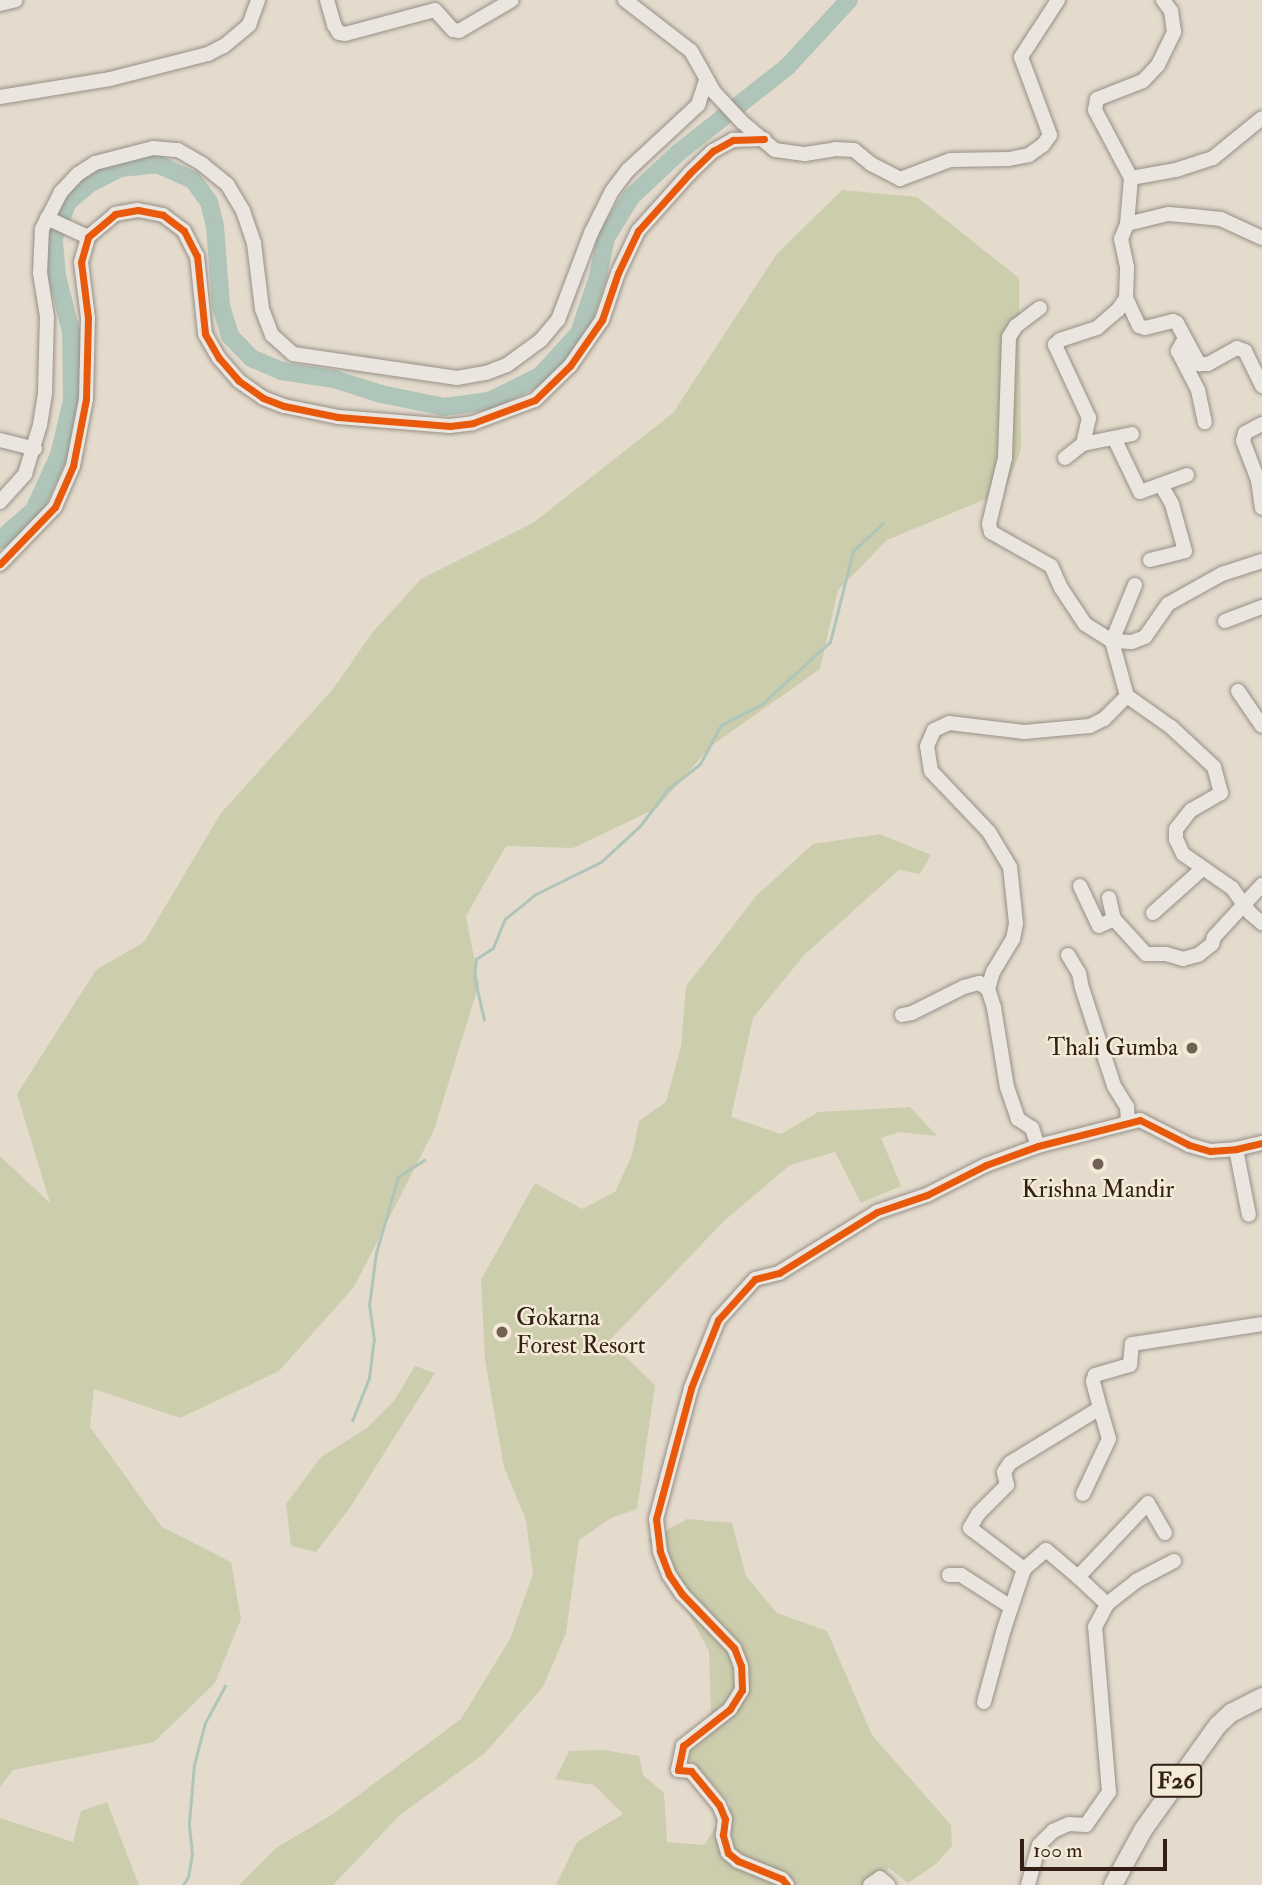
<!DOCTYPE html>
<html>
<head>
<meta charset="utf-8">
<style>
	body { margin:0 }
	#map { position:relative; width:1262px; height:1885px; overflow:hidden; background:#e4dbcd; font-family:"IM FELL Double Pica",serif }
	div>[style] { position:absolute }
	.green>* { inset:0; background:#cccdad }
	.stream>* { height:2.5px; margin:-1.25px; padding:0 1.25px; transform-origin:1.25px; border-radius:1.25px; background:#b0c5b9 }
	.river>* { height:18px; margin:-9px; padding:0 9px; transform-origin:9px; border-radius:9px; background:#b0c5b9 }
	.roads { filter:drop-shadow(0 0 2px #968f86) drop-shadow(0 0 2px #968f86) }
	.minor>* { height:14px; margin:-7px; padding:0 7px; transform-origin:7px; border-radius:7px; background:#eae5de }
	.major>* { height:18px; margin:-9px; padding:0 9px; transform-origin:9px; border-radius:9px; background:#e7e1d9 }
	.cycleway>* { height:7px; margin:-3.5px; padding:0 3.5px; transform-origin:3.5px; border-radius:3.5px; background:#e8590c }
	.dots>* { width:19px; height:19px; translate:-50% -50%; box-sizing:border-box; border:4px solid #f4ead8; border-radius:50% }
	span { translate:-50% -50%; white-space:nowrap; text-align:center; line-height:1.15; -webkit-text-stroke:5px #f4ead8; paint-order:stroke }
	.shield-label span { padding:2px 5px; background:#f4ead8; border:2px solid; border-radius:5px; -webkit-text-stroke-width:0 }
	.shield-label { font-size:23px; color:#331f14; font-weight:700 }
	.poi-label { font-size:24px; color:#331f14 }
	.right { translate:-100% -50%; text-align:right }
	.left { translate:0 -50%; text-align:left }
	.scale { position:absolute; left:1020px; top:1839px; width:147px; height:32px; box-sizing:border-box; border:4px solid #331f14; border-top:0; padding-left:9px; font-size:21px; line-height:24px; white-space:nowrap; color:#331f14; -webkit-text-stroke:5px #f4ead8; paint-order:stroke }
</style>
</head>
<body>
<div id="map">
	<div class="green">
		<i style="clip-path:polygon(842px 190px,917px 197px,1019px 278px,1021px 449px,1005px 491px,887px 540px,838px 590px,820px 669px,711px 746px,657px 808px,573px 848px,506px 846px,466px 916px,479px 984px,434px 1130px,354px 1287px,279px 1371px,180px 1418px,94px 1389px,90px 1427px,162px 1527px,231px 1562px,241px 1619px,215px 1683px,154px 1742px,13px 1770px,0 1787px,0 1156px,50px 1203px,17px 1094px,96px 970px,144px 942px,221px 813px,333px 689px,372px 633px,421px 579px,533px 523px,673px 413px,776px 255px)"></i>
		<i style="clip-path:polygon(880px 834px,931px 855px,920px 874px,899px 870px,804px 955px,753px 1018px,731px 1117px,781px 1134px,818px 1112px,910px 1107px,937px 1136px,899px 1132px,881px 1138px,901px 1186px,861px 1203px,835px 1152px,790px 1165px,724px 1221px,609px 1341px,655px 1385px,637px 1509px,611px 1518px,579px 1540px,566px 1633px,543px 1687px,485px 1753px,400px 1815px,333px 1885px,239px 1885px,276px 1848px,333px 1814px,461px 1719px,510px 1639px,533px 1574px,526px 1520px,504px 1467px,494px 1412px,485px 1359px,481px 1280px,535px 1183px,582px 1209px,615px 1192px,632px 1155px,639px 1121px,666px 1102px,681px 1046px,686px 986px,757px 895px,813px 844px)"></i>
		<i style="clip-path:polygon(415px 1366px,435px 1373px,349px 1509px,316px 1552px,291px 1546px,286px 1504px,321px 1457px,367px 1428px,394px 1401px)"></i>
		<i style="clip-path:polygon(687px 1519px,732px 1523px,746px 1576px,777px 1613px,827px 1631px,872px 1735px,951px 1825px,952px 1846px,936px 1864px,908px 1883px,889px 1868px,869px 1885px,556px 1885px,577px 1842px,623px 1814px,594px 1785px,555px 1779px,569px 1751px,603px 1750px,639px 1756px,643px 1775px,664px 1793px,667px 1842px,704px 1845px,731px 1804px,689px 1759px,696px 1737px,711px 1713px,709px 1651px,648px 1540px)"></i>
		<i style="clip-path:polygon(107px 1802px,139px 1885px,0 1885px,0 1818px,73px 1842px,81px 1811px)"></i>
	</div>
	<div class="stream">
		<i style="left:484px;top:1020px;width:45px;rotate:-102.8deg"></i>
		<i style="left:474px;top:976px;width:17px;rotate:-83deg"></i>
		<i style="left:476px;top:959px;width:20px;rotate:-33deg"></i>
		<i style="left:493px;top:948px;width:31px;rotate:-68deg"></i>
		<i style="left:505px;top:919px;width:40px;rotate:-39deg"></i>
		<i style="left:536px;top:894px;width:72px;rotate:-26.2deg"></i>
		<i style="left:601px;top:862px;width:53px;rotate:-42.7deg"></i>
		<i style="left:640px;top:826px;width:45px;rotate:-53.1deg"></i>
		<i style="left:667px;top:790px;width:42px;rotate:-38.2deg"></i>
		<i style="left:700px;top:764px;width:44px;rotate:-61.7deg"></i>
		<i style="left:721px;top:725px;width:46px;rotate:-27.1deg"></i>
		<i style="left:762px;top:704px;width:92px;rotate:-42.4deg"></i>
		<i style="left:830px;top:642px;width:94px;rotate:-75.8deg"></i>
		<i style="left:853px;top:551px;width:40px;rotate:-43deg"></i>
		<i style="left:352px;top:1421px;width:46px;rotate:-68.4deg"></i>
		<i style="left:369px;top:1378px;width:38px;rotate:-83deg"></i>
		<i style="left:374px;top:1340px;width:34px;rotate:-98deg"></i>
		<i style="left:369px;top:1306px;width:53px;rotate:-82.5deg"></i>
		<i style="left:376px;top:1253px;width:79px;rotate:-73.9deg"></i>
		<i style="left:398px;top:1177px;width:31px;rotate:-33deg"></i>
		<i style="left:183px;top:1885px;width:9px;rotate:-58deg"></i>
		<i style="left:188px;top:1877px;width:23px;rotate:-80deg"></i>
		<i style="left:192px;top:1854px;width:31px;rotate:-96deg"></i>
		<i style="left:189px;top:1823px;width:58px;rotate:-85.1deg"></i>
		<i style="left:194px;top:1765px;width:43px;rotate:-75.3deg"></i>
		<i style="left:205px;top:1723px;width:42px;rotate:-61.6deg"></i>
	</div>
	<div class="river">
		<i style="left:0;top:540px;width:45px;rotate:-41.4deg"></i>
		<i style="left:34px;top:510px;width:60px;rotate:-65.6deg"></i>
		<i style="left:59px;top:455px;width:56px;rotate:-76.5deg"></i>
		<i style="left:72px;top:401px;width:69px;rotate:-90.8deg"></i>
		<i style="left:71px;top:332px;width:58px;rotate:-104deg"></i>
		<i style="left:57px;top:276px;width:38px;rotate:-95deg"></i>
		<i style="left:54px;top:238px;width:39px;rotate:-69deg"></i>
		<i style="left:68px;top:202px;width:30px;rotate:-40deg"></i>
		<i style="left:91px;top:183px;width:34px;rotate:-27deg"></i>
		<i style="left:121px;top:168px;width:36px;rotate:-6deg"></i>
		<i style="left:157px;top:164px;width:39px;rotate:24deg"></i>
		<i style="left:193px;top:180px;width:27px;rotate:54deg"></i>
		<i style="left:209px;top:202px;width:25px;rotate:76deg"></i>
		<i style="left:215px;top:226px;width:80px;rotate:85.7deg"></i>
		<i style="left:221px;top:306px;width:31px;rotate:73deg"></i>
		<i style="left:230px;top:336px;width:30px;rotate:46deg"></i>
		<i style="left:251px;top:358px;width:33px;rotate:23deg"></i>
		<i style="left:281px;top:371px;width:54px;rotate:8.6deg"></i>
		<i style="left:334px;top:379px;width:49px;rotate:17.7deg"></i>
		<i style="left:381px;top:394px;width:65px;rotate:11.5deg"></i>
		<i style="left:445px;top:407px;width:44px;rotate:-7.8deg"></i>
		<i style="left:489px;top:401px;width:57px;rotate:-26.1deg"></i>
		<i style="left:540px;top:376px;width:58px;rotate:-47.8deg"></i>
		<i style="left:579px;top:333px;width:56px;rotate:-71.2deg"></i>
		<i style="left:597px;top:280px;width:43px;rotate:-77.9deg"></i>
		<i style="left:606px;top:238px;width:48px;rotate:-58.6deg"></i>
		<i style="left:631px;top:197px;width:64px;rotate:-43.1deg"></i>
		<i style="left:678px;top:153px;width:139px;rotate:-38.3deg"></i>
		<i style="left:787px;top:67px;width:91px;rotate:-47.2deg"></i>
	</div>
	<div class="roads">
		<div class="minor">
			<i style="left:327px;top:0;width:26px;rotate:74deg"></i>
			<i style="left:334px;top:25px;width:9px;rotate:58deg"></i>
			<i style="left:339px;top:33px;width:6px;rotate:9deg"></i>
			<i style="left:345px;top:34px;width:93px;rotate:-14.9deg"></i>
			<i style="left:435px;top:10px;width:27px;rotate:48deg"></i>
			<i style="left:453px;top:30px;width:6px;rotate:9deg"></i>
			<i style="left:459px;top:31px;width:61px;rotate:-30.3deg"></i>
			<i style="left:625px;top:0;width:83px;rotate:37.7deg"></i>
			<i style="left:691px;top:51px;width:47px;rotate:60.7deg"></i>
			<i style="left:714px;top:92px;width:41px;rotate:47deg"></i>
			<i style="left:742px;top:122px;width:43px;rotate:40.3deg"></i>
			<i style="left:775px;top:150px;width:30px;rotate:8deg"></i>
			<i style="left:805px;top:154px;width:30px;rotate:-9deg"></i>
			<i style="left:835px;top:149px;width:19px;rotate:3deg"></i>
			<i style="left:854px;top:150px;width:22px;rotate:39deg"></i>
			<i style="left:871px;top:164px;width:33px;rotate:27deg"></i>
			<i style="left:900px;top:179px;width:53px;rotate:-20.8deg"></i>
			<i style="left:950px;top:160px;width:59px;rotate:-1deg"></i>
			<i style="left:1009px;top:159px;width:20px;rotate:-11deg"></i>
			<i style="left:1029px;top:155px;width:17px;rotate:-36deg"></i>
			<i style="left:1043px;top:145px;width:12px;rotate:-55deg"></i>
			<i style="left:1050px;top:135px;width:83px;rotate:-110.4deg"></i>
			<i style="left:1021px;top:57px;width:68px;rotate:-57deg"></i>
			<i style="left:0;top:4px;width:16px;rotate:-14deg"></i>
			<i style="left:0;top:97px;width:111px;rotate:-9.3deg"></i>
			<i style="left:110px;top:79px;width:101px;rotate:-14.3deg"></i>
			<i style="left:208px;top:54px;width:18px;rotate:-27deg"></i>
			<i style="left:224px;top:46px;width:33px;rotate:-40deg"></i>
			<i style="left:249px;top:25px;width:27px;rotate:-70deg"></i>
			<i style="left:1131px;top:178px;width:77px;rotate:-117.9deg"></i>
			<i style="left:1095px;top:110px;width:11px;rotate:-80deg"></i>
			<i style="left:1097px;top:99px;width:49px;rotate:-21.4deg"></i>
			<i style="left:1143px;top:81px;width:22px;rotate:-47deg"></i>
			<i style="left:1158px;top:65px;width:37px;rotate:-64deg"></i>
			<i style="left:1174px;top:32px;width:21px;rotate:-98deg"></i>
			<i style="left:1171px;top:11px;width:14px;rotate:-126deg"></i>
			<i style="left:47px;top:218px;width:45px;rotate:24.9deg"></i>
			<i style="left:1127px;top:224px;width:42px;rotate:-13.7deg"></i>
			<i style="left:1168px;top:214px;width:24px;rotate:5deg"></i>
			<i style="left:1192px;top:216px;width:29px;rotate:6deg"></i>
			<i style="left:1221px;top:219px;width:45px;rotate:24.9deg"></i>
			<i style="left:1126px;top:298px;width:31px;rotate:65deg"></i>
			<i style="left:1139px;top:326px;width:6px;rotate:18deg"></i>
			<i style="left:1145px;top:328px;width:29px;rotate:-14deg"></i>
			<i style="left:1173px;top:321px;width:4px;rotate:27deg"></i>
			<i style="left:1177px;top:323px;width:47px;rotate:61.8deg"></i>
			<i style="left:1199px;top:364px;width:9px"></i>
			<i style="left:1208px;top:364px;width:33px;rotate:-29deg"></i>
			<i style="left:1237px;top:348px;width:9px;rotate:21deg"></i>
			<i style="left:1245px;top:351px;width:39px;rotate:64deg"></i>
			<i style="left:1184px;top:340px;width:13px;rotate:119deg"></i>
			<i style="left:1178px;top:351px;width:44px;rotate:62.9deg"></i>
			<i style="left:1198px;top:390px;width:33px;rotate:78deg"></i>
			<i style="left:1262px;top:424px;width:19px;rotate:152deg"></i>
			<i style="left:1245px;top:433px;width:8px;rotate:104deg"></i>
			<i style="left:1243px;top:441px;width:42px;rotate:69deg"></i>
			<i style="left:1258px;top:480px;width:28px;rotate:82deg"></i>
			<i style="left:1114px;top:438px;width:60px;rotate:64.3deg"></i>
			<i style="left:1140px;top:492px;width:50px;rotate:-19.9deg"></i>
			<i style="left:0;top:440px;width:36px;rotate:14deg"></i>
			<i style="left:1083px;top:444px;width:50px;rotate:-11.5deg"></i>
			<i style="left:1065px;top:458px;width:23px;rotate:-38deg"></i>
			<i style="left:1083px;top:444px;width:27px;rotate:-77deg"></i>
			<i style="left:1089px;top:418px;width:81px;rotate:-115deg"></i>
			<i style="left:1055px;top:345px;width:7px;rotate:-45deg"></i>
			<i style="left:1060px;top:340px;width:39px;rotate:-18deg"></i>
			<i style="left:1097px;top:328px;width:28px;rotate:-41deg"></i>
			<i style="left:1118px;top:310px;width:14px;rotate:-56deg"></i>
			<i style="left:1126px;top:298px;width:31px;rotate:-88deg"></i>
			<i style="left:1127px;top:267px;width:29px;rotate:-102deg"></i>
			<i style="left:1121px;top:239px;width:16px;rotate:-68deg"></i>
			<i style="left:1127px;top:224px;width:46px;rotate:-85deg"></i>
			<i style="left:1131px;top:178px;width:46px;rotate:-10.1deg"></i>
			<i style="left:1176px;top:170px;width:39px;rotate:-18deg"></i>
			<i style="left:1213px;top:158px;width:63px;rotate:-39.2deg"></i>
			<i style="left:0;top:502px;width:38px;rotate:-48deg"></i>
			<i style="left:25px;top:474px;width:51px;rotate:-73deg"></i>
			<i style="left:40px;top:425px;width:33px;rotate:-81deg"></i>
			<i style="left:45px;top:392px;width:75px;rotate:-88.5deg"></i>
			<i style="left:47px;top:317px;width:45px;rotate:-99deg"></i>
			<i style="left:40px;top:273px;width:44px;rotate:-87.4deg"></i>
			<i style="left:42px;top:229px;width:42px;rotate:-62.8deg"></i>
			<i style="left:61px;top:192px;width:25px;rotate:-47deg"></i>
			<i style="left:78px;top:174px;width:20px;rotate:-33deg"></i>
			<i style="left:95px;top:163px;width:60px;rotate:-14.5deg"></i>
			<i style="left:153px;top:148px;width:25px;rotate:5deg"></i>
			<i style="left:178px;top:150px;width:28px;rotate:30deg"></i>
			<i style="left:202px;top:164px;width:32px;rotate:39deg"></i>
			<i style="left:227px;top:184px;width:31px;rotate:59deg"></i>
			<i style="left:243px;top:211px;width:34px;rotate:71deg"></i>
			<i style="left:254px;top:243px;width:66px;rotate:83.1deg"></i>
			<i style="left:262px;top:309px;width:28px;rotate:69deg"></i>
			<i style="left:272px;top:335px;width:28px;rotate:42deg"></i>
			<i style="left:293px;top:354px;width:166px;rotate:8.3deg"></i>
			<i style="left:457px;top:378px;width:29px;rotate:-10deg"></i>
			<i style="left:486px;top:373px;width:22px;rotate:-21deg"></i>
			<i style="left:507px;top:365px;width:42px;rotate:-36.3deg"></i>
			<i style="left:541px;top:340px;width:26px;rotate:-50deg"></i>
			<i style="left:558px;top:320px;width:93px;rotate:-69.2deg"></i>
			<i style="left:591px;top:233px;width:47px;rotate:-63.4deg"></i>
			<i style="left:612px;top:191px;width:26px;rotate:-53deg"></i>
			<i style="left:628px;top:170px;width:96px;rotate:-42.9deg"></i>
			<i style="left:698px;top:105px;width:26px;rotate:-72deg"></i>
			<i style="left:1150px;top:560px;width:36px;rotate:-14deg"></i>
			<i style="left:1185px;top:551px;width:49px;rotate:-105.5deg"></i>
			<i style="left:1172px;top:504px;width:22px;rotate:-120deg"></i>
			<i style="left:0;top:564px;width:79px;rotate:-46deg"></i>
			<i style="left:55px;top:507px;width:45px;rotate:-66.3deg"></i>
			<i style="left:73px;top:466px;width:68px;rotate:-79deg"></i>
			<i style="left:86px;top:399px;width:81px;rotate:-88.6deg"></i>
			<i style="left:88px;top:318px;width:56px;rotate:-97.1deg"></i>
			<i style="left:81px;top:262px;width:26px;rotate:-74deg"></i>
			<i style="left:88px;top:237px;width:35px;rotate:-40deg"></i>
			<i style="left:115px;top:214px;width:23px;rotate:-10deg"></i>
			<i style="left:138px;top:210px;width:25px;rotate:11deg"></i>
			<i style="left:163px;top:215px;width:26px;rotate:37deg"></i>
			<i style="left:184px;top:231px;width:28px;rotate:63deg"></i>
			<i style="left:197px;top:256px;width:78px;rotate:84.1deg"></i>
			<i style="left:205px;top:334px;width:28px;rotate:60deg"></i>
			<i style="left:219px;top:358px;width:30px;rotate:49deg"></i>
			<i style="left:239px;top:381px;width:29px;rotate:35deg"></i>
			<i style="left:263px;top:398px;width:22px;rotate:21deg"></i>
			<i style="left:284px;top:406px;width:55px;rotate:11.5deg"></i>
			<i style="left:338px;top:417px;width:112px;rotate:4.6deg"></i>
			<i style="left:450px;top:426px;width:23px;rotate:-7deg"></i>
			<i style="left:473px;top:423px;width:66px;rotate:-20.4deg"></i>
			<i style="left:535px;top:400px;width:49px;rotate:-44.2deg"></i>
			<i style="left:570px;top:366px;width:56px;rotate:-55.2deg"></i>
			<i style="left:602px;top:320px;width:50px;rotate:-71.2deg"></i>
			<i style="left:618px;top:273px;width:47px;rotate:-64.5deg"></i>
			<i style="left:638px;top:231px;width:78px;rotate:-48.1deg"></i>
			<i style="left:690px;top:173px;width:32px;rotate:-44deg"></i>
			<i style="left:713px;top:151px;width:23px;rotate:-29deg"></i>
			<i style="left:733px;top:140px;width:31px;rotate:-2deg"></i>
			<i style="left:1135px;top:585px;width:61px;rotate:112.3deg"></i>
			<i style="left:1112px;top:641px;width:20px;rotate:3deg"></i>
			<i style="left:1132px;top:642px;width:14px;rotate:-21deg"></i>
			<i style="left:1145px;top:637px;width:40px;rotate:-55.1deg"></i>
			<i style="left:1168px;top:604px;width:62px;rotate:-29.1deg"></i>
			<i style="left:1222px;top:574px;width:42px;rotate:-18deg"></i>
			<i style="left:1225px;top:621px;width:40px;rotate:-21deg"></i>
			<i style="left:1238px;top:691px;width:42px;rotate:55.6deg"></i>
			<i style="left:1127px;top:696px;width:54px;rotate:35.2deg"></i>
			<i style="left:1171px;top:727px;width:59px;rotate:42.9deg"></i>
			<i style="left:1214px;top:767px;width:27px;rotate:75deg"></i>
			<i style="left:1221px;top:793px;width:34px;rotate:150deg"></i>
			<i style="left:1191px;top:810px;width:24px;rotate:128deg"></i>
			<i style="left:1176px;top:829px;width:10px;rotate:90deg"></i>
			<i style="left:1176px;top:839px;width:17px;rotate:65deg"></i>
			<i style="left:1183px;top:854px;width:60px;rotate:34.8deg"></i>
			<i style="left:1232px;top:888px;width:31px;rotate:54deg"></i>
			<i style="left:1250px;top:913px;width:16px;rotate:40deg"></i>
			<i style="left:1080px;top:886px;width:44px;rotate:64.6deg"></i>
			<i style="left:1099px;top:926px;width:17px;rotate:-25deg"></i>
			<i style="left:1114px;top:919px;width:47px;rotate:47.6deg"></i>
			<i style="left:1146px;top:954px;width:20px"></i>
			<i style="left:1166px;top:954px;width:18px;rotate:16deg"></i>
			<i style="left:1183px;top:959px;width:16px;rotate:-15deg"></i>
			<i style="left:1198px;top:955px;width:18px;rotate:-38deg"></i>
			<i style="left:1212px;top:944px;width:7px;rotate:-74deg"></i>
			<i style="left:1214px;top:937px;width:71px;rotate:-47.3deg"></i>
			<i style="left:1109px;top:898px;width:22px;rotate:77deg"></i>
			<i style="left:1153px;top:913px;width:66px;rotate:-41.9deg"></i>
			<i style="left:1068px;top:955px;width:21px;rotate:59deg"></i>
			<i style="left:1079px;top:973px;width:15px;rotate:79deg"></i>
			<i style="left:988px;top:989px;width:18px;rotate:-74deg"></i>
			<i style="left:993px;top:972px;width:39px;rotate:-59deg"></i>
			<i style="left:1013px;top:939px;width:16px;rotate:-79deg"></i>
			<i style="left:1016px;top:923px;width:56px;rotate:-96.1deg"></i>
			<i style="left:1010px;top:867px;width:41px;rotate:-121deg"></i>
			<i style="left:989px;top:832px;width:84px;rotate:-133.6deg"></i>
			<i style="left:931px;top:771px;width:25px;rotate:-99deg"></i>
			<i style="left:927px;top:746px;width:17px;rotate:-66deg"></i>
			<i style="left:934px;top:730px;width:17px;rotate:-25deg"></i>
			<i style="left:949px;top:723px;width:76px;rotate:6.8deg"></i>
			<i style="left:1024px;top:732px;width:66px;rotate:-5.2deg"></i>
			<i style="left:1090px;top:726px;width:16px;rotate:-27deg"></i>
			<i style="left:1104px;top:719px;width:33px;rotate:-45deg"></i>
			<i style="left:1127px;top:696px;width:57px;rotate:-105.3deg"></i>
			<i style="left:1112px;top:641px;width:32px;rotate:-148deg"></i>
			<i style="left:1085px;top:624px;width:43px;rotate:-123.7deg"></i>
			<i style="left:1061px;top:588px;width:24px;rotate:-114deg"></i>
			<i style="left:1051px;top:566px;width:69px;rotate:-150.5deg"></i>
			<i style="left:991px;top:532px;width:8px;rotate:-104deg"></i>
			<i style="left:989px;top:524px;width:68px;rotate:-76.4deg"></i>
			<i style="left:1005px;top:458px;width:121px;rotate:-88.1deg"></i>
			<i style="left:1009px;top:337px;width:13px;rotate:-58deg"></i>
			<i style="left:1016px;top:326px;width:30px;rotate:-37deg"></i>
			<i style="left:1083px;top:991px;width:100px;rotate:71.9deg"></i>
			<i style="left:1114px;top:1086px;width:25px;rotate:58deg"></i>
			<i style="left:1127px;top:1107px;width:15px;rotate:86deg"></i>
			<i style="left:902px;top:1015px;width:10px;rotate:-11deg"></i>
			<i style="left:912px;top:1013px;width:58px;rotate:-26.6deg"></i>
			<i style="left:964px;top:987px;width:16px;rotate:-15deg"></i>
			<i style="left:979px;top:983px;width:11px;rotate:34deg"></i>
			<i style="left:988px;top:989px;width:20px;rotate:72deg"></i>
			<i style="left:994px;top:1008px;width:80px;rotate:80.7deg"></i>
			<i style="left:1007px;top:1087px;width:34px;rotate:71deg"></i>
			<i style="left:1018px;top:1119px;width:17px;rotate:33deg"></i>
			<i style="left:1032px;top:1128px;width:19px;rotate:72deg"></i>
			<i style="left:1236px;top:1149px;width:67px;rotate:78.9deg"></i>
			<i style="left:1083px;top:1494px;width:61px;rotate:-64.7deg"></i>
			<i style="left:1109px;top:1439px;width:32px;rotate:-106deg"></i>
			<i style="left:1165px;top:1533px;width:34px;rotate:-120deg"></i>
			<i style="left:1148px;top:1503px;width:102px;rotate:133.4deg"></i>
			<i style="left:1078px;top:1577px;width:42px;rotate:-139.8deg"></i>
			<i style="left:1046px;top:1550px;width:29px;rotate:139deg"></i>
			<i style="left:1024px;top:1569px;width:68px;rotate:-142.8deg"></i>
			<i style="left:970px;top:1528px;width:16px;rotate:-60deg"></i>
			<i style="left:978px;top:1514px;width:41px;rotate:-45deg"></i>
			<i style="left:1007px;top:1485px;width:13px;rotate:-103deg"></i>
			<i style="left:1004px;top:1472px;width:11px;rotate:-56deg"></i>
			<i style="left:1010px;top:1463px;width:105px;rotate:-31.4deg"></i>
			<i style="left:1100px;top:1408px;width:28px;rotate:-105deg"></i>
			<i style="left:1093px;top:1381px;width:6px;rotate:-72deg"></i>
			<i style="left:1095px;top:1375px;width:36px;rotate:-16deg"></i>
			<i style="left:1130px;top:1365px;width:21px;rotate:-85deg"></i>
			<i style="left:1132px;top:1344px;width:132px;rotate:-8.7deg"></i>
			<i style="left:949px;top:1575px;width:12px"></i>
			<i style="left:961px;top:1575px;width:59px;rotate:32.6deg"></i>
			<i style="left:1078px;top:1577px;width:40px;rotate:43deg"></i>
			<i style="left:1107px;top:1604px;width:37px;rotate:-38deg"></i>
			<i style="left:1136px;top:1581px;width:43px;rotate:-27.8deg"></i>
			<i style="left:984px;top:1702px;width:76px;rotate:-74.7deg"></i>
			<i style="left:1004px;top:1629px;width:63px;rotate:-71.6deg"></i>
			<i style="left:787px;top:1885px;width:8px;rotate:-130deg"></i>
			<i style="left:782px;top:1879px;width:48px;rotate:-157.8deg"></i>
			<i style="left:738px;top:1861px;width:13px;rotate:-141deg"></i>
			<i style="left:728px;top:1853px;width:19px;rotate:-106deg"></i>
			<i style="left:723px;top:1835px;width:16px;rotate:-83deg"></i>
			<i style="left:725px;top:1819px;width:15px;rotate:-113deg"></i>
			<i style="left:719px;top:1805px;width:44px;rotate:-129.5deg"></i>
			<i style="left:691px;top:1771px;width:13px;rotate:-176deg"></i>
			<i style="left:678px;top:1770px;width:25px;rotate:-78deg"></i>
			<i style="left:683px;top:1746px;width:60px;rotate:-38.2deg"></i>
			<i style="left:730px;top:1709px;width:22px;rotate:-58deg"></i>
			<i style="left:742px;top:1690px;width:24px;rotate:-92deg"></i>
			<i style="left:741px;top:1666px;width:19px;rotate:-111deg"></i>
			<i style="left:734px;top:1648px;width:75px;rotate:-133.9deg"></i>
			<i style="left:682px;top:1594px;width:23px;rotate:-124deg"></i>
			<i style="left:669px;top:1575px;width:26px;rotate:-111deg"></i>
			<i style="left:660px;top:1551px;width:32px;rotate:-97deg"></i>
			<i style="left:656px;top:1519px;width:136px;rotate:-75deg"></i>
			<i style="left:691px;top:1388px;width:73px;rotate:-68.3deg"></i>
			<i style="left:718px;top:1320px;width:55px;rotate:-47.9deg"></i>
			<i style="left:755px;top:1279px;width:25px;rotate:-14deg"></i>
			<i style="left:779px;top:1273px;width:115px;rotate:-31.9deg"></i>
			<i style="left:877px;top:1212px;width:53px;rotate:-18.8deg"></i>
			<i style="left:927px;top:1195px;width:66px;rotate:-27deg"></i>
			<i style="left:986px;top:1165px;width:55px;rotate:-20.1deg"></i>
			<i style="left:1038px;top:1146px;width:105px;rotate:-14.3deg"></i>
			<i style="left:1140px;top:1120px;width:55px;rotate:27deg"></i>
			<i style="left:1189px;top:1145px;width:22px;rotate:16deg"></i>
			<i style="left:1210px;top:1151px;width:26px;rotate:-4deg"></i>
			<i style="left:1236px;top:1149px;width:27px;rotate:-13deg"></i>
			<i style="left:870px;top:1885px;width:12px;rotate:-35deg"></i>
			<i style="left:880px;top:1878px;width:11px;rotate:41deg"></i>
			<i style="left:1028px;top:1885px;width:41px;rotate:-74.6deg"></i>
			<i style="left:1039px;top:1845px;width:20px;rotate:-45deg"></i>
			<i style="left:1053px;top:1831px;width:17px;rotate:-24deg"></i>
			<i style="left:1069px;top:1824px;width:17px;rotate:3deg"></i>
			<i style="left:1086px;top:1825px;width:40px;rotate:-55.1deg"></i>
			<i style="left:1109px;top:1792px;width:166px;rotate:-94.8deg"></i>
			<i style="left:1095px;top:1627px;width:26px;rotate:-62deg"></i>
		</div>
		<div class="major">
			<i style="left:1113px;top:1885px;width:63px;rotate:-61.4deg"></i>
			<i style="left:1143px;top:1830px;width:129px;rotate:-54.5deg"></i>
			<i style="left:1218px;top:1725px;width:18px;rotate:-43deg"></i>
			<i style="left:1231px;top:1713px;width:35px;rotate:-27deg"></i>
		</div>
	</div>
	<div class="cycleway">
		<i style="left:0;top:564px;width:79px;rotate:-46deg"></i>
		<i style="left:55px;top:507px;width:45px;rotate:-66.3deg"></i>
		<i style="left:73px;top:466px;width:68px;rotate:-79deg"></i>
		<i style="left:86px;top:399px;width:81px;rotate:-88.6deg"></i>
		<i style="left:88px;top:318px;width:56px;rotate:-97.1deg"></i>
		<i style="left:81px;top:262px;width:26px;rotate:-74deg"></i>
		<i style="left:88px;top:237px;width:35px;rotate:-40deg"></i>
		<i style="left:115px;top:214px;width:23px;rotate:-10deg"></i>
		<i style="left:138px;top:210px;width:25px;rotate:11deg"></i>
		<i style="left:163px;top:215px;width:26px;rotate:37deg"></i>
		<i style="left:184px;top:231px;width:28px;rotate:63deg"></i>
		<i style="left:197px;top:256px;width:78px;rotate:84.1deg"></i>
		<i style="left:205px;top:334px;width:28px;rotate:60deg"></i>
		<i style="left:219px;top:358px;width:30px;rotate:49deg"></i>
		<i style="left:239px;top:381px;width:29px;rotate:35deg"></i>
		<i style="left:263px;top:398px;width:22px;rotate:21deg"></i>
		<i style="left:284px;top:406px;width:55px;rotate:11.5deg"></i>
		<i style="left:338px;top:417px;width:112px;rotate:4.6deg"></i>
		<i style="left:450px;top:426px;width:23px;rotate:-7deg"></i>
		<i style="left:473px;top:423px;width:66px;rotate:-20.4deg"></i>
		<i style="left:535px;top:400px;width:49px;rotate:-44.2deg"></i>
		<i style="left:570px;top:366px;width:56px;rotate:-55.2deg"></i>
		<i style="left:602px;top:320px;width:50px;rotate:-71.2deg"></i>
		<i style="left:618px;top:273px;width:47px;rotate:-64.5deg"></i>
		<i style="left:638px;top:231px;width:78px;rotate:-48.1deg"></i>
		<i style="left:690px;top:173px;width:32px;rotate:-44deg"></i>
		<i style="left:713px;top:151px;width:23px;rotate:-29deg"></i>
		<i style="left:733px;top:140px;width:31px;rotate:-2deg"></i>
		<i style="left:787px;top:1885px;width:8px;rotate:-130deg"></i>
		<i style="left:782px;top:1879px;width:48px;rotate:-157.8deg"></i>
		<i style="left:738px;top:1861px;width:13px;rotate:-141deg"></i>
		<i style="left:728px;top:1853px;width:19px;rotate:-106deg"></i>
		<i style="left:723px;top:1835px;width:16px;rotate:-83deg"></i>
		<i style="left:725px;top:1819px;width:15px;rotate:-113deg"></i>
		<i style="left:719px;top:1805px;width:44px;rotate:-129.5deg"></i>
		<i style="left:691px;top:1771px;width:13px;rotate:-176deg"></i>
		<i style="left:678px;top:1770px;width:25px;rotate:-78deg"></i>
		<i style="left:683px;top:1746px;width:60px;rotate:-38.2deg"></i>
		<i style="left:730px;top:1709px;width:22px;rotate:-58deg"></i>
		<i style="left:742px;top:1690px;width:24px;rotate:-92deg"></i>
		<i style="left:741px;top:1666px;width:19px;rotate:-111deg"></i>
		<i style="left:734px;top:1648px;width:75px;rotate:-133.9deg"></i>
		<i style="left:682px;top:1594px;width:23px;rotate:-124deg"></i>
		<i style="left:669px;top:1575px;width:26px;rotate:-111deg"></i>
		<i style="left:660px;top:1551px;width:32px;rotate:-97deg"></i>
		<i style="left:656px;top:1519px;width:136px;rotate:-75deg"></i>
		<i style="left:691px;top:1388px;width:73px;rotate:-68.3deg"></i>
		<i style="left:718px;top:1320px;width:55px;rotate:-47.9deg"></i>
		<i style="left:755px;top:1279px;width:25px;rotate:-14deg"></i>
		<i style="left:779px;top:1273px;width:115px;rotate:-31.9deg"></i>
		<i style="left:877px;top:1212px;width:53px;rotate:-18.8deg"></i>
		<i style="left:927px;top:1195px;width:66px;rotate:-27deg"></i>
		<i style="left:986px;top:1165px;width:55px;rotate:-20.1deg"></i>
		<i style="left:1038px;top:1146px;width:105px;rotate:-14.3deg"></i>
		<i style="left:1140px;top:1120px;width:55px;rotate:27deg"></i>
		<i style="left:1189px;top:1145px;width:22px;rotate:16deg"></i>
		<i style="left:1210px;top:1151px;width:26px;rotate:-4deg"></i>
		<i style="left:1236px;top:1149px;width:27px;rotate:-13deg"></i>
	</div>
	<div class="dots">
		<i style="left:1192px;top:1048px;background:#716155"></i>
		<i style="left:1098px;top:1164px;background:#716155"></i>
		<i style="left:502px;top:1332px;background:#716155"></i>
	</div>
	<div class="shield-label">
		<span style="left:1176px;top:1781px">F26</span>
	</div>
	<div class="poi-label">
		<span class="right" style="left:1178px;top:1048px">Thali Gumba</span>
		<span style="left:1098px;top:1190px">Krishna Mandir</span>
		<span class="left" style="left:516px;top:1332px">Gokarna<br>Forest Resort</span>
	</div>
	<div class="scale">100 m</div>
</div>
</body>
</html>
